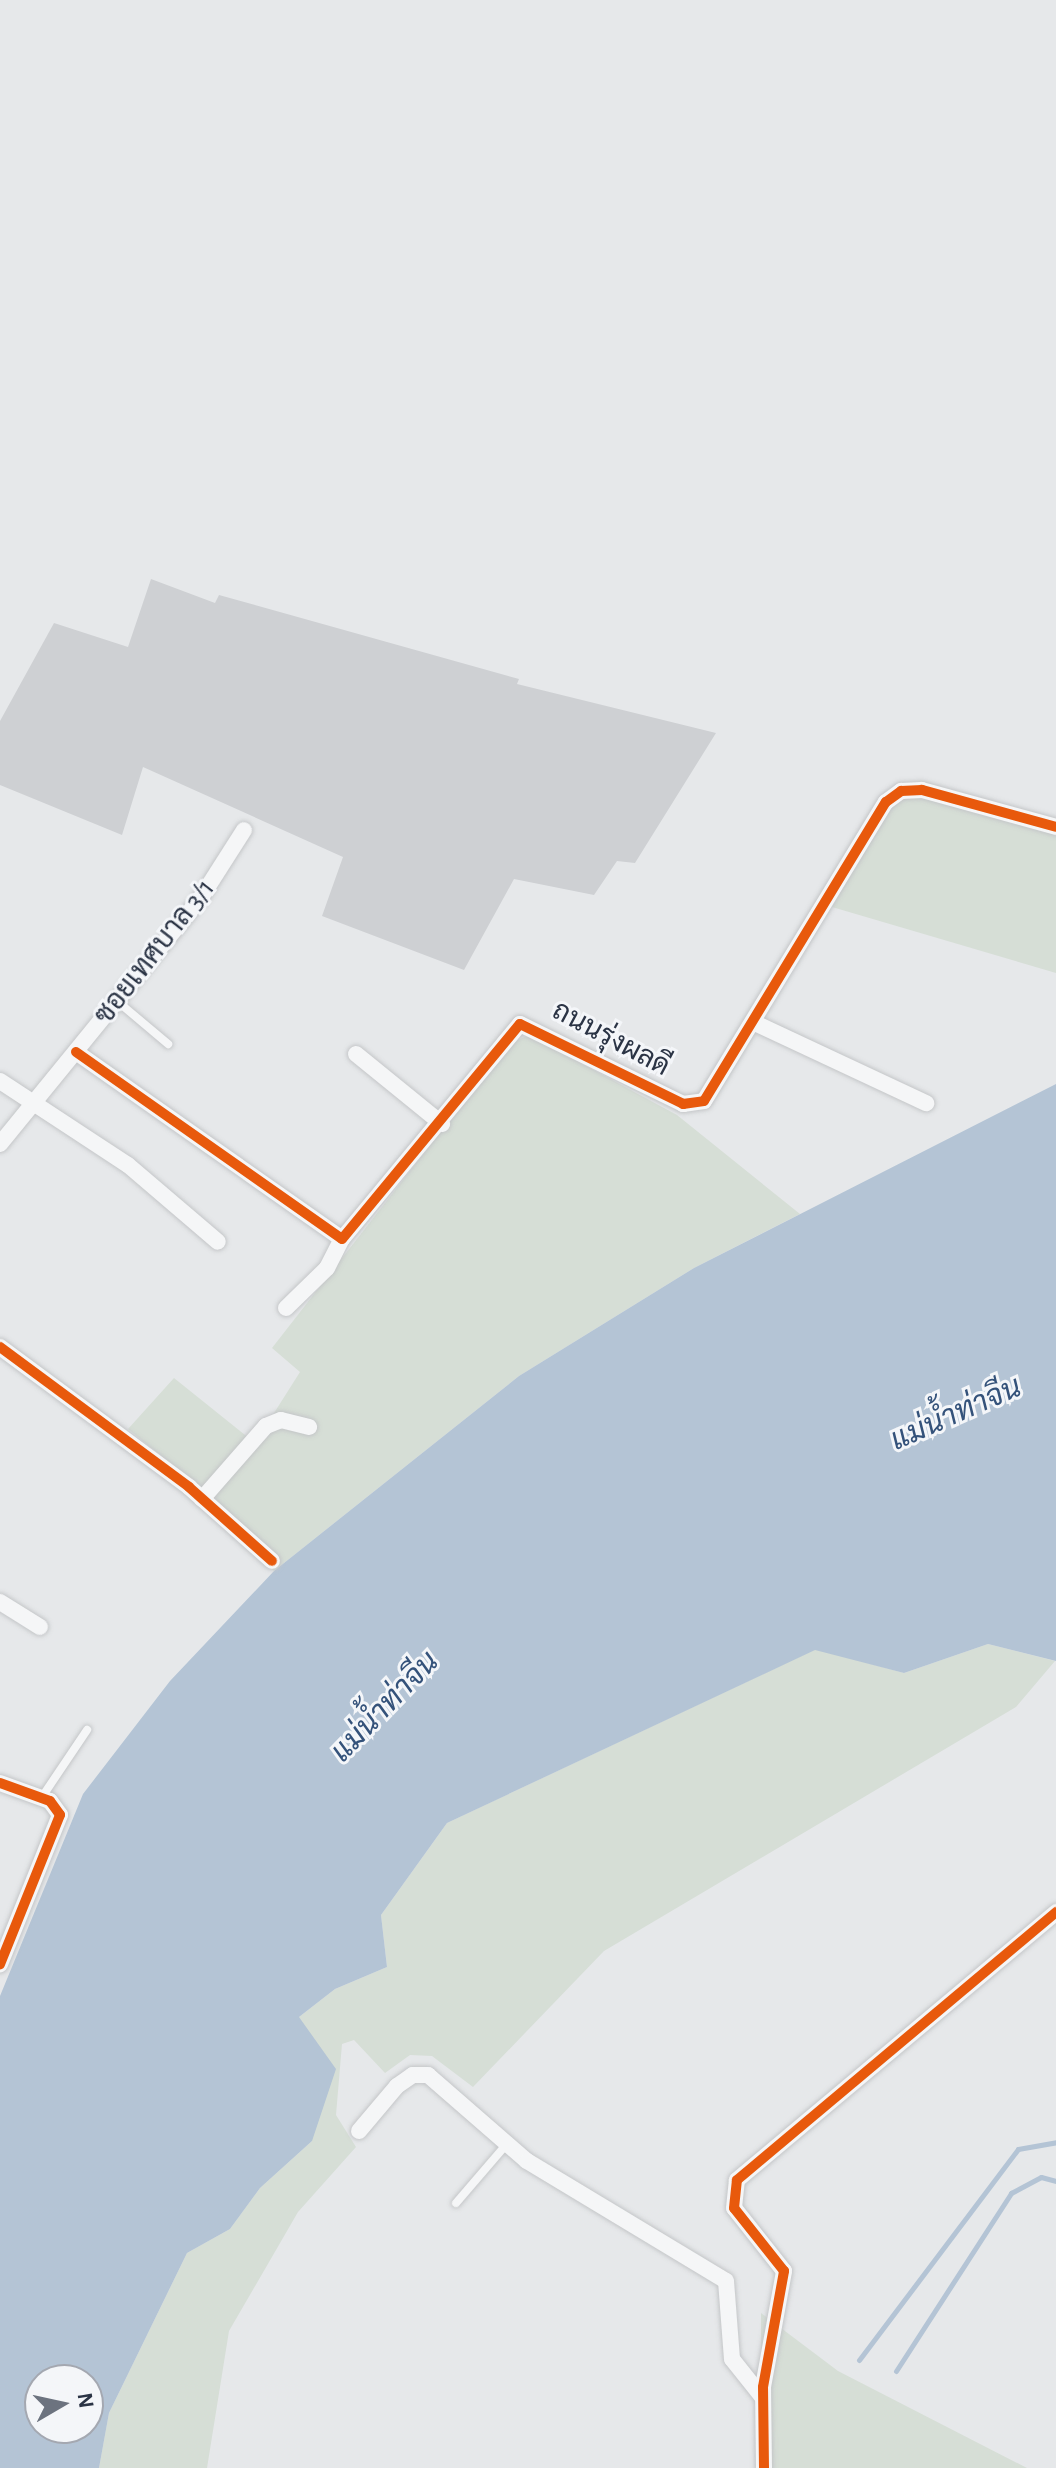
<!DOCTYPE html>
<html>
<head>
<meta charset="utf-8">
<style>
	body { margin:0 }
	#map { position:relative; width:1056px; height:2468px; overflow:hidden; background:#e6e8ea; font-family:"Alegreya Sans",Sarabun,sans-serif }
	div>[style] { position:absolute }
	.green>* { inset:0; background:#d6ded6 }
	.water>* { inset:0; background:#b4c4d5 }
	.stream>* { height:5px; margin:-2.5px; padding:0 2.5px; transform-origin:2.5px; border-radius:2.5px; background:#b4c4d5 }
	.building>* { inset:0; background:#ced0d3 }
	.roads { filter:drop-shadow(0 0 2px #c4c6c8) drop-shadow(0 0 2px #c4c6c8) }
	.lane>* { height:8px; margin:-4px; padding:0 4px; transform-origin:4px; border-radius:4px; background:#f5f6f7 }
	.street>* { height:16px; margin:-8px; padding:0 8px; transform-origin:8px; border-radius:8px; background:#f5f6f7 }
	.cycleway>* { height:10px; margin:-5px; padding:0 5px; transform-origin:5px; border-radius:5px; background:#e8590c }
	span { translate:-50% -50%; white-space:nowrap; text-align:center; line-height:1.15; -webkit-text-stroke:6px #f4f6f9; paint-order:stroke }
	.street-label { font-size:28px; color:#2b3445 }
	.water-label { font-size:30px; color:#34527a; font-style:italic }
	.north { position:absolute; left:24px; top:2364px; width:80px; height:80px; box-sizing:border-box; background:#f4f6f9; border:2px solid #a4a8b1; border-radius:50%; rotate:81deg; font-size:22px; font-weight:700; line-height:32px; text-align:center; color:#2b3445 }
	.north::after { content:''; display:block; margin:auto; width:28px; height:36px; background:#6c737f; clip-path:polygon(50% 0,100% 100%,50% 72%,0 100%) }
</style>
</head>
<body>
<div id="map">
	<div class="green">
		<i style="clip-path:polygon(915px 794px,1056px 833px,1056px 973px,832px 907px,889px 805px)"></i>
		<i style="clip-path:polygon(529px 1035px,677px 1115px,800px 1214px,694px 1268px,519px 1376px,274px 1571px,216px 1521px,220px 1503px,128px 1429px,174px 1378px,255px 1443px,300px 1372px,272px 1348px,509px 1044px)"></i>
		<i style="clip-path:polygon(988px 1644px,1055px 1661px,1016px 1707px,604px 1951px,473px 2087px,432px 2056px,410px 2055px,385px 2073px,354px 2040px,342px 2044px,336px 2115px,356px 2147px,298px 2212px,229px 2331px,207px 2468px,99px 2468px,109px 2413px,187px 2253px,230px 2229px,260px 2188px,312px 2141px,299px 2017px,335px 1989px,387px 1967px,381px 1915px,447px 1823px,816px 1649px,904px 1673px)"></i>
		<i style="clip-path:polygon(761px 2313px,838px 2371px,1027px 2468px,761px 2468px)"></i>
	</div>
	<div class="water">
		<i style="clip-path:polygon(evenodd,1056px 1084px,1056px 1661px,988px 1644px,904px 1673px,815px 1650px,447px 1823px,381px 1915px,387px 1967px,335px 1989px,299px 2017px,336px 2069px,312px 2141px,260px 2188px,230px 2229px,187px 2253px,109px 2413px,99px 2468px,0 2468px,0 1996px,83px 1794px,170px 1681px,274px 1571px,519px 1376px,694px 1268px,1056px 1084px,40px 2380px,88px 2380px,88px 2428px,40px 2428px,40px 2380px)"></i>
	</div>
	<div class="stream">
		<i style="left:859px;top:2360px;width:264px;rotate:-53deg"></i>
		<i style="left:1018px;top:2149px;width:39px;rotate:-10deg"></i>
		<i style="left:896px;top:2371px;width:212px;rotate:-57.1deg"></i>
		<i style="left:1011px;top:2193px;width:34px;rotate:-28deg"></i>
		<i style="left:1041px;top:2177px;width:16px;rotate:15deg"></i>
	</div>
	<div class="building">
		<i style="clip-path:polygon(151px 579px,215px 603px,219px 595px,519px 679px,517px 684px,716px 733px,635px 863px,617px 861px,594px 895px,514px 879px,464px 970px,322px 916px,343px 857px,143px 767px,122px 835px,0 785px,0 721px,54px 623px,128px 647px)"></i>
	</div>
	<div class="roads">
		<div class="lane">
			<i style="left:117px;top:1001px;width:67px;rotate:40.1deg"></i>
			<i style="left:42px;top:1797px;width:81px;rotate:-56.1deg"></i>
			<i style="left:456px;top:2203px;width:75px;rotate:-49.3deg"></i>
		</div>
		<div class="street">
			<i style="left:757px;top:1024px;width:187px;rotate:25.1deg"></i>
			<i style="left:76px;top:1052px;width:325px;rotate:35.1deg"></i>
			<i style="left:342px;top:1239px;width:279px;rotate:-50.4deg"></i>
			<i style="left:520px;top:1024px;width:182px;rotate:26.1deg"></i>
			<i style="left:683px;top:1104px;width:21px;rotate:-8deg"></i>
			<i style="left:704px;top:1101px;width:350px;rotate:-58.7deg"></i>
			<i style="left:886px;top:802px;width:19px;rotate:-36deg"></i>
			<i style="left:901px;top:791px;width:21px;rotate:-3deg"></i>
			<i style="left:922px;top:790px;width:139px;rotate:15.4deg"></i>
			<i style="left:356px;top:1054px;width:111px;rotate:39.1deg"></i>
			<i style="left:0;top:1081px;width:153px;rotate:33.3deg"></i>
			<i style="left:128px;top:1165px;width:118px;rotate:40.5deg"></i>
			<i style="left:0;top:1144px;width:320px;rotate:-50.8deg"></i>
			<i style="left:202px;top:896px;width:78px;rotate:-57.5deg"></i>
			<i style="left:286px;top:1308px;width:57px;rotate:-44.3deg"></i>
			<i style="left:327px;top:1268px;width:33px;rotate:-63deg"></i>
			<i style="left:0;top:1347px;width:235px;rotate:36.5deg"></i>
			<i style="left:189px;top:1487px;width:111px;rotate:41.7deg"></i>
			<i style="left:202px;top:1499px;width:97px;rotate:-48.8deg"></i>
			<i style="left:266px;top:1426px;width:16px;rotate:-22deg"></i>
			<i style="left:281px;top:1420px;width:29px;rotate:14deg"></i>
			<i style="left:0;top:1602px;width:47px;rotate:32deg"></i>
			<i style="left:0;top:1783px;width:53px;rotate:19.8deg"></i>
			<i style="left:50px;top:1801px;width:17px;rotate:54deg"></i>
			<i style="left:60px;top:1815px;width:161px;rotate:111.9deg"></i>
			<i style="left:359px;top:2131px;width:59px;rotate:-49.8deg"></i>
			<i style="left:397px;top:2086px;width:19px;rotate:-35deg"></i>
			<i style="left:413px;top:2075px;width:15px"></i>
			<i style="left:428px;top:2075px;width:131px;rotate:41deg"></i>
			<i style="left:527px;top:2161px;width:232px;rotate:31.1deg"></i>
			<i style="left:726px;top:2281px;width:78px;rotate:85.6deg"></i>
			<i style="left:732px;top:2359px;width:50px;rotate:51.5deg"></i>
			<i style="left:764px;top:2468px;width:81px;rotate:-90.7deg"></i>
			<i style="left:763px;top:2387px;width:118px;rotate:-79.7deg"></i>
			<i style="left:784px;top:2271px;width:80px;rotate:-128.4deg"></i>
			<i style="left:734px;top:2208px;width:28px;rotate:-84deg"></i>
			<i style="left:737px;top:2180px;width:417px;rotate:-40deg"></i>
		</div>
	</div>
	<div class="cycleway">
		<i style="left:76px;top:1052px;width:325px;rotate:35.1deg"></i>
		<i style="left:342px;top:1239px;width:279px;rotate:-50.4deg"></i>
		<i style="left:520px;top:1024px;width:182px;rotate:26.1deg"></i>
		<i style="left:683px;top:1104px;width:21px;rotate:-8deg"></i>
		<i style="left:704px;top:1101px;width:350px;rotate:-58.7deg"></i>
		<i style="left:886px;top:802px;width:19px;rotate:-36deg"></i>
		<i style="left:901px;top:791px;width:21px;rotate:-3deg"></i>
		<i style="left:922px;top:790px;width:139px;rotate:15.4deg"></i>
		<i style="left:0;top:1347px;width:235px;rotate:36.5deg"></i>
		<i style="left:189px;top:1487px;width:111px;rotate:41.7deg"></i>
		<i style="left:0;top:1783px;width:53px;rotate:19.8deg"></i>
		<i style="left:50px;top:1801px;width:17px;rotate:54deg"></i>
		<i style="left:60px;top:1815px;width:161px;rotate:111.9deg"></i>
		<i style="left:764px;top:2468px;width:81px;rotate:-90.7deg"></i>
		<i style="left:763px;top:2387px;width:118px;rotate:-79.7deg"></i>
		<i style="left:784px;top:2271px;width:80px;rotate:-128.4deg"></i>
		<i style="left:734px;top:2208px;width:28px;rotate:-84deg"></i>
		<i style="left:737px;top:2180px;width:417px;rotate:-40deg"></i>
	</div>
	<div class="street-label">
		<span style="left:155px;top:952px;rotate:-52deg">ซอยเทศบาล 3/1</span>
		<span style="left:611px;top:1039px;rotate:28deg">ถนนรุ่งผลดี</span>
	</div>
	<div class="water-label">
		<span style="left:956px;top:1414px;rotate:-24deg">แม่น้ำท่าจีน</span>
		<span style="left:385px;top:1707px;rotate:-46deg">แม่น้ำท่าจีน</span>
	</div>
	<div class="north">N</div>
</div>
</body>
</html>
